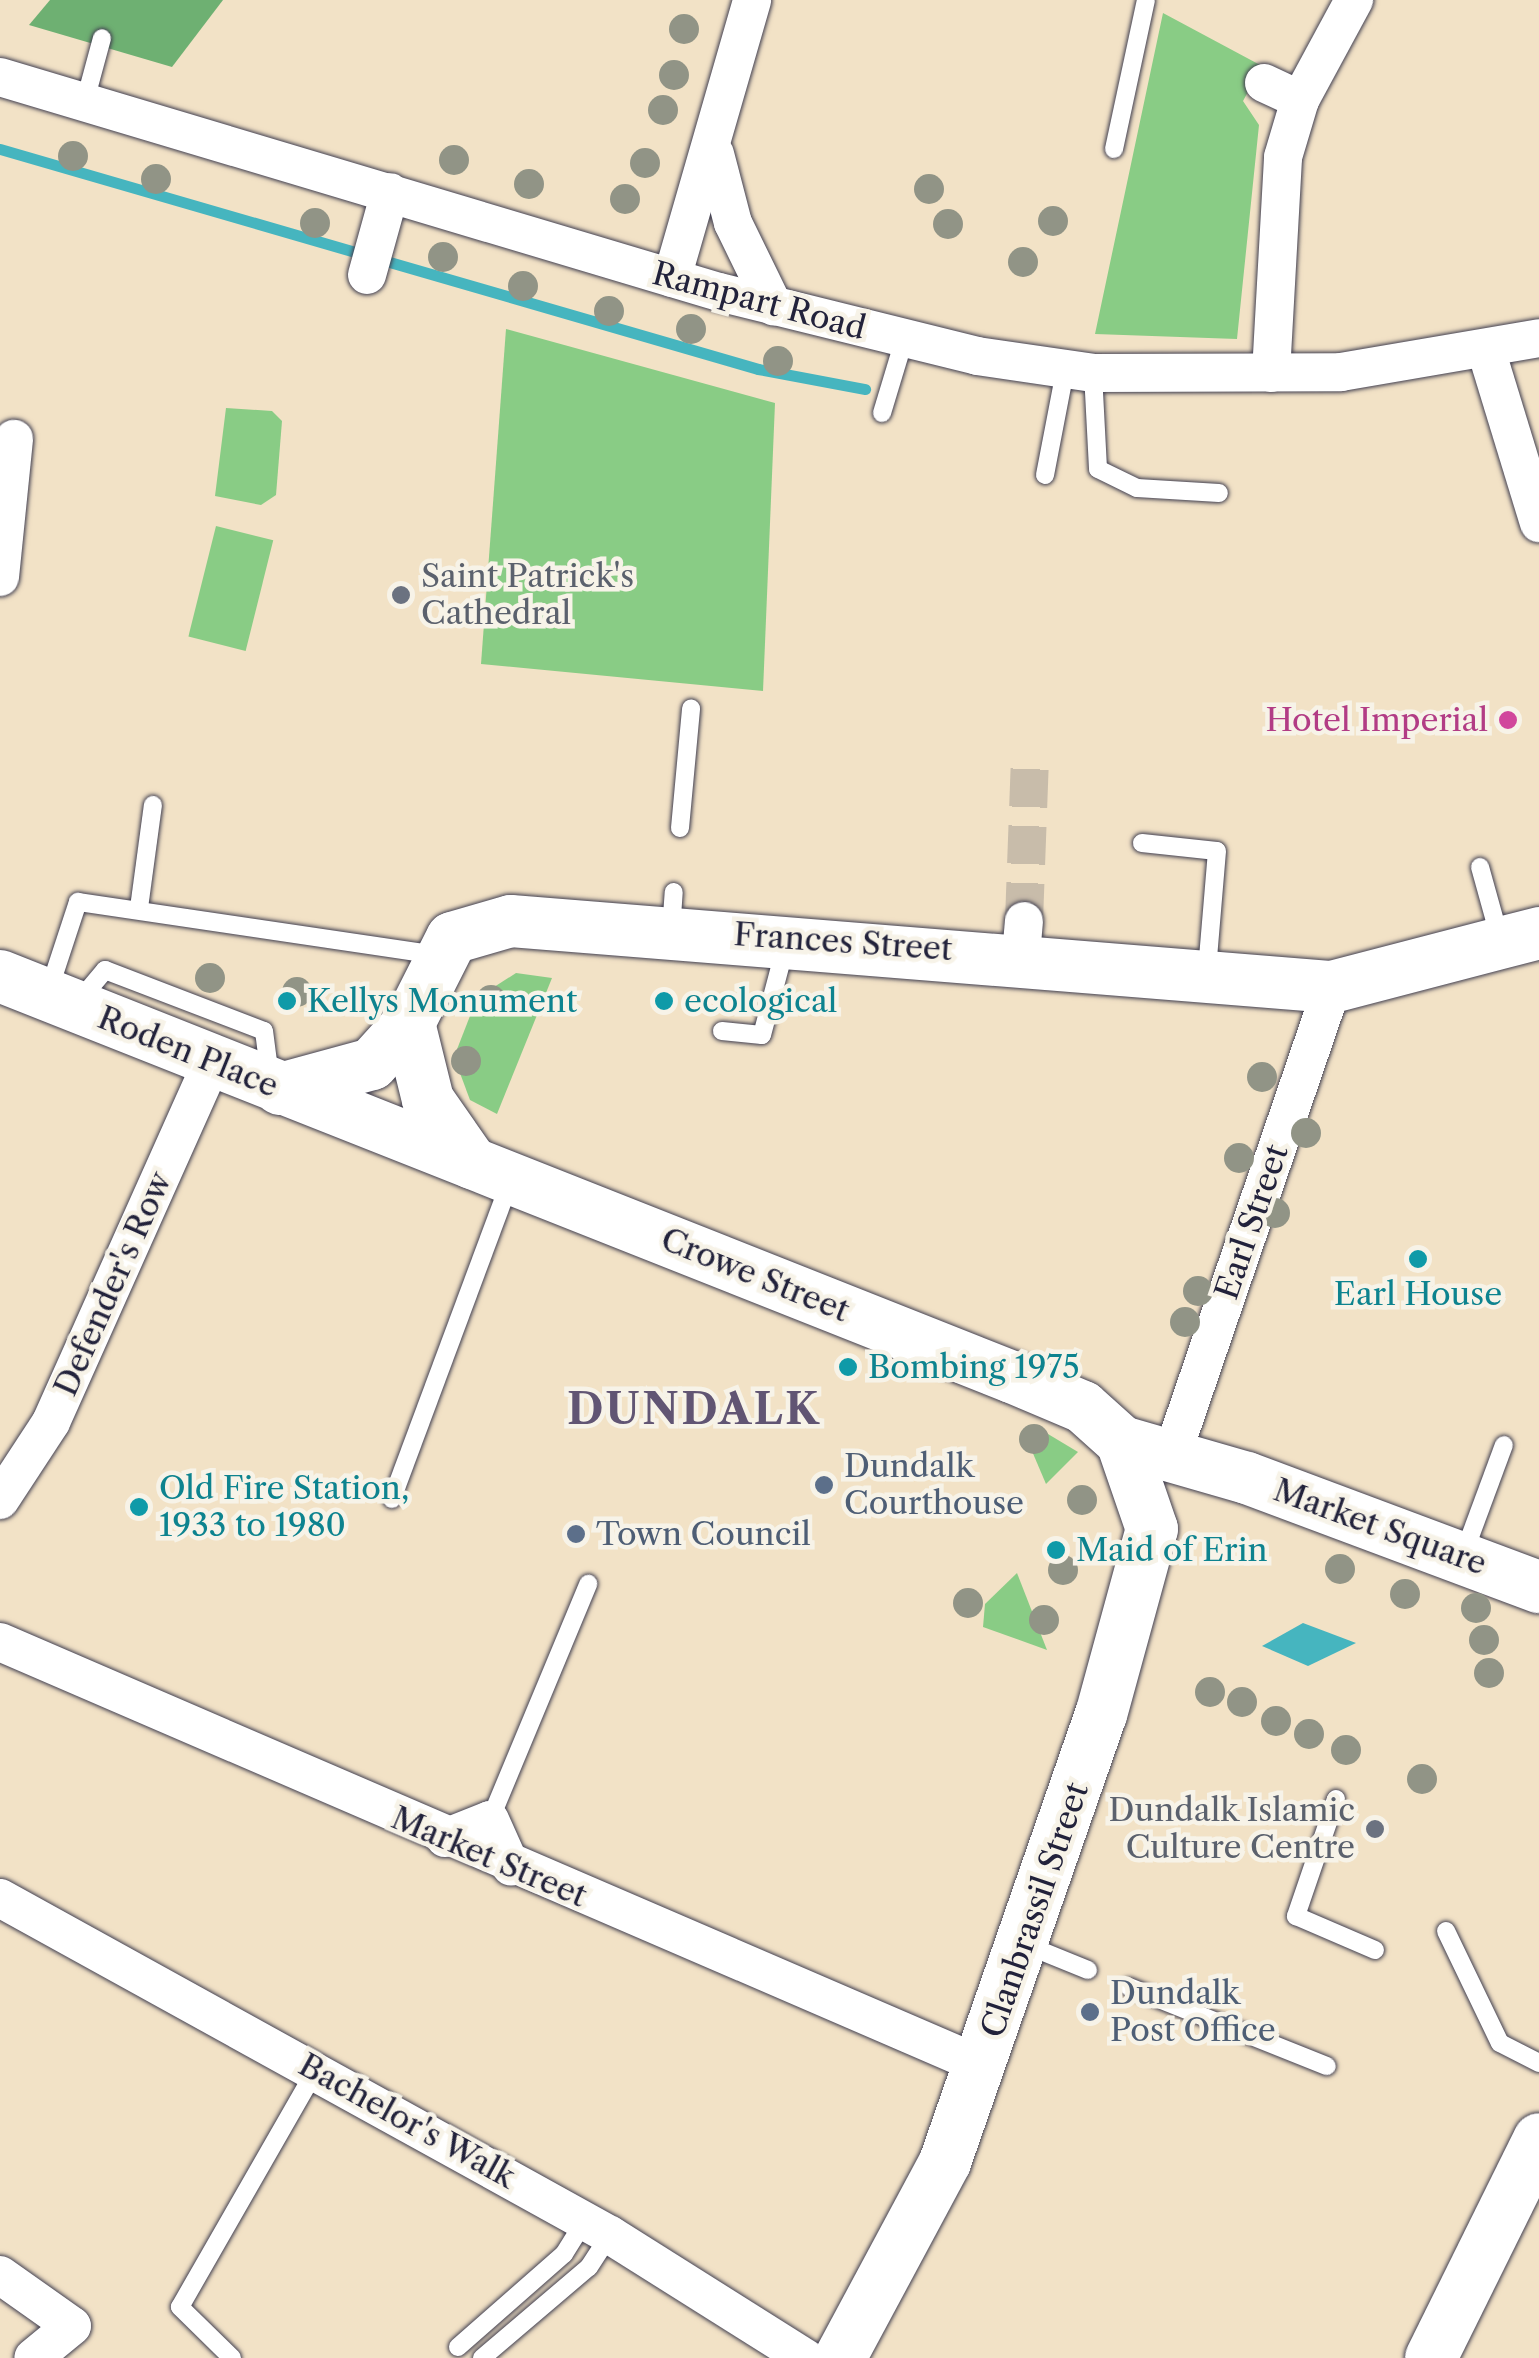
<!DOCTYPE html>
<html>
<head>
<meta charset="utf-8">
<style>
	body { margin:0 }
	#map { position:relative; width:1539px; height:2358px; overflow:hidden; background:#f2e2c6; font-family:"Libre Caslon Text",serif }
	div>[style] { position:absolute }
	.green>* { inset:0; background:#89cc85; transform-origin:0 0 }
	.forest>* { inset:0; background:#6eb072 }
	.water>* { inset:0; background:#46b5bf }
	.stream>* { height:11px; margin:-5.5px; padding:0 5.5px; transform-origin:5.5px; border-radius:5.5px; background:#46b5bf }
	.street-tunnel>* { height:38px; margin-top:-19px; transform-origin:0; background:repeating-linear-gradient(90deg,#c8bcaa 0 38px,transparent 0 57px) }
	.roads { filter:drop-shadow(0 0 2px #413f50) drop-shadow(0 0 2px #413f50) }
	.lane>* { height:18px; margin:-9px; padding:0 9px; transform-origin:9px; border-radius:9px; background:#fff }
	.street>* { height:38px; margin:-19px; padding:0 19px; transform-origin:19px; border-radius:19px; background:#fff }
	.secondary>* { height:52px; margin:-26px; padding:0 26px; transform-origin:26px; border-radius:26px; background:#fff }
	.trees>* { width:30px; height:30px; margin:-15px; border-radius:50%; background:#919486 }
	.dots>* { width:28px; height:28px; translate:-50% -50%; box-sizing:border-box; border:5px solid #f7f3e8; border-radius:50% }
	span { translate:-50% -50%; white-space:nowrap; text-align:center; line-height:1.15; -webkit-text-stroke:9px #f7f3e8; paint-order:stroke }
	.street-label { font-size:32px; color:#22223b }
	.worship-label { font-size:32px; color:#5b616d }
	.left { translate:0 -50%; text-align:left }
	.right { translate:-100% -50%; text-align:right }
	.hotel-label { font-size:32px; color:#b23c85 }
	.culture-label { font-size:32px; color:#0d838f }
	.service-label { font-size:32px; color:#4e5e75 }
	.district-label { font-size:42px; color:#615573; font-weight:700; letter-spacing:2.5px }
</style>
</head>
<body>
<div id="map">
	<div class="green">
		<i style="clip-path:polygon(1163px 13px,1262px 66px,1243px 101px,1259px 125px,1237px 339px,1095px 334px)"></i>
		<i style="clip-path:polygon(506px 329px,775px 403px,763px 691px,481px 664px)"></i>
		<i style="clip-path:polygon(226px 408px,272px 411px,282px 421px,276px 495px,261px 505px,215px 496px)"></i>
		<i style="left:216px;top:526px;width:59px;height:114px;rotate:14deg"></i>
		<i style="clip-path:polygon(516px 973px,552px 978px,497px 1114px,470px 1100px,454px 1057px,477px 998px)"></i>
		<i style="clip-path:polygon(1038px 1428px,1078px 1452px,1046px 1484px,1026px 1437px)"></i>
		<i style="clip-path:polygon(1017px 1573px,1047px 1650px,983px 1627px,985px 1604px)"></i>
	</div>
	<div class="forest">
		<i style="clip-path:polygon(50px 0,223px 0,172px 67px,29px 25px)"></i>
	</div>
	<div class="water">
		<i style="clip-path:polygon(1303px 1623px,1356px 1643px,1308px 1666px,1262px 1646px)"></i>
	</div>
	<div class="stream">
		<i style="left:0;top:149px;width:789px;rotate:16.18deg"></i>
		<i style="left:758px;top:369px;width:109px;rotate:10.6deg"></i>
	</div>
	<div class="street-tunnel">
		<i style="left:1024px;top:921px;width:167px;rotate:-87.9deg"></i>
	</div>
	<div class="roads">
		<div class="lane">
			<i style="left:85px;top:101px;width:65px;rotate:-74.9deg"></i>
			<i style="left:1114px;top:149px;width:152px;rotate:-77.9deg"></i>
			<i style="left:1093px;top:373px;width:96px;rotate:87deg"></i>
			<i style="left:1098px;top:469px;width:43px;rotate:26deg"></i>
			<i style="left:1137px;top:488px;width:82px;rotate:3.5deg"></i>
			<i style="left:882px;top:413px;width:76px;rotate:-73.2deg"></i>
			<i style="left:1045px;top:475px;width:106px;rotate:-79.1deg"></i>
			<i style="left:680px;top:828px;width:120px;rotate:-84.7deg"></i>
			<i style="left:1142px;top:843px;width:75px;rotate:6.1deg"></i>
			<i style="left:1217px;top:851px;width:119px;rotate:94.8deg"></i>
			<i style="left:1480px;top:867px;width:75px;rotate:74.5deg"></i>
			<i style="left:139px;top:908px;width:104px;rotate:-82.3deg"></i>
			<i style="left:671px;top:931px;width:39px;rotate:-86deg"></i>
			<i style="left:48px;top:993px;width:96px;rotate:-71.8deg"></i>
			<i style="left:78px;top:902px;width:364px;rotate:8.4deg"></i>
			<i style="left:78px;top:1002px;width:42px;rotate:-49.8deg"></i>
			<i style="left:105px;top:970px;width:170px;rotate:21deg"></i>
			<i style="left:264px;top:1031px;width:46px;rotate:82.6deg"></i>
			<i style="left:722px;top:1031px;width:40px;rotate:5.7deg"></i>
			<i style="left:762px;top:1035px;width:90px;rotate:-75.2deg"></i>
			<i style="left:392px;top:1499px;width:339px;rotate:-69.6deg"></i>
			<i style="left:1464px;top:1553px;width:115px;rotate:-69.7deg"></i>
			<i style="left:1336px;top:1799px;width:124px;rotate:108.9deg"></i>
			<i style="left:1296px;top:1916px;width:86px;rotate:23.3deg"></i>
			<i style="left:490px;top:1820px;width:256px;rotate:-67.4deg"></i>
			<i style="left:1446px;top:1931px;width:124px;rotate:64.3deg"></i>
			<i style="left:1500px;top:2043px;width:44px;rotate:27.1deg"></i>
			<i style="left:1024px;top:1944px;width:69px;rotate:22.1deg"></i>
			<i style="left:1129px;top:1987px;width:213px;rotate:21.8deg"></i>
			<i style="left:458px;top:2347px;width:141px;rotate:-41.3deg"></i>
			<i style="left:564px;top:2254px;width:40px;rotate:-58deg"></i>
			<i style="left:232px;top:2358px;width:73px;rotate:-135.6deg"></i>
			<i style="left:180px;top:2307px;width:272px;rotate:-60.2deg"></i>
			<i style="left:482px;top:2358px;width:140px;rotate:-40.4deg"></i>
			<i style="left:589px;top:2267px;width:38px;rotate:-57deg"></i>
		</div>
		<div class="street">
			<i style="left:0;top:77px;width:750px;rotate:16.65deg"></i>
			<i style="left:719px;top:292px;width:266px;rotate:13.9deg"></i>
			<i style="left:977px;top:356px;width:117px;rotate:8.3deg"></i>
			<i style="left:1093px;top:373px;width:248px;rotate:-0.2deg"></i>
			<i style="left:1341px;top:372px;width:201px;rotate:-9.7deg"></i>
			<i style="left:1264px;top:83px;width:40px;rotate:25deg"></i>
			<i style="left:715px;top:154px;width:71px;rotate:75.4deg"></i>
			<i style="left:733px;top:223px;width:93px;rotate:64deg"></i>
			<i style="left:367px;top:275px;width:86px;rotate:-74.5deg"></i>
			<i style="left:672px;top:278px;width:289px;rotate:-73.9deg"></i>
			<i style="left:1487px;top:353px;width:178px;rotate:73deg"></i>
			<i style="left:1271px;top:373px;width:216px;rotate:-86.8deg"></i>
			<i style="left:1283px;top:157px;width:59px;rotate:-73.4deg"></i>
			<i style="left:1300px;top:100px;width:114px;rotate:-61.6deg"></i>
			<i style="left:0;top:577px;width:139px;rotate:-84.2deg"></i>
			<i style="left:1021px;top:955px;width:34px;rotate:-85deg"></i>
			<i style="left:1171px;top:1458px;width:498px;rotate:-71.1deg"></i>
			<i style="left:0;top:1500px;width:93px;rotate:-56.8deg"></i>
			<i style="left:51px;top:1422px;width:397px;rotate:-65.9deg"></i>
			<i style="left:0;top:1642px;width:1068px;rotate:23.33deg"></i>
			<i style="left:445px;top:1838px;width:48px;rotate:-21.8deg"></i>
			<i style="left:490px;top:1820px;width:51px;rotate:65.9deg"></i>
			<i style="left:0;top:1898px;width:697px;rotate:28.92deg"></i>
			<i style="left:610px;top:2235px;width:231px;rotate:32.2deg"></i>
			<i style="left:0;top:2275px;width:88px;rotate:35.3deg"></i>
			<i style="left:72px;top:2326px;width:50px;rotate:140.6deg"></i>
		</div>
		<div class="secondary">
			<i style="left:0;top:976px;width:1089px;rotate:21.62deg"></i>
			<i style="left:1012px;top:1377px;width:77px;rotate:22.9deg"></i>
			<i style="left:1083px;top:1407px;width:52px;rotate:41.9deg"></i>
			<i style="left:1122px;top:1442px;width:130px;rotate:16.1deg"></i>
			<i style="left:1247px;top:1478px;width:312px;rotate:20.5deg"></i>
			<i style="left:409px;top:1023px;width:79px;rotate:76.1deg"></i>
			<i style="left:428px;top:1100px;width:77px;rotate:55.1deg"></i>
			<i style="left:280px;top:1089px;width:95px;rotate:-15.2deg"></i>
			<i style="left:372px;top:1064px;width:55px;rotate:-47.9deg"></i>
			<i style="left:409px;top:1023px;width:95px;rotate:-63.2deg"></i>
			<i style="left:452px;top:938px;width:61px;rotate:-16.1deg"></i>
			<i style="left:511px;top:921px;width:824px;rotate:4.6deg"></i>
			<i style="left:1332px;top:987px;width:214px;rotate:-14.6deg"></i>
			<i style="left:840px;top:2358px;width:222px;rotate:-61.8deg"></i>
			<i style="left:945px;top:2162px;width:473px;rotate:-70.8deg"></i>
			<i style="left:1101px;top:1715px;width:193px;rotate:-74.7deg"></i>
			<i style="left:1152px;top:1529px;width:92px;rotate:-109deg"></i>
			<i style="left:1431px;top:2358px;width:244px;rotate:-63.7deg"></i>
		</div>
	</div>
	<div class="trees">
		<i style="left:684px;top:29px"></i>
		<i style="left:674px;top:75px"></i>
		<i style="left:663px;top:110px"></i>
		<i style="left:73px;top:156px"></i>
		<i style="left:454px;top:160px"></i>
		<i style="left:645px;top:163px"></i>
		<i style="left:156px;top:179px"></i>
		<i style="left:529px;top:184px"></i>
		<i style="left:929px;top:189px"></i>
		<i style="left:625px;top:199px"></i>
		<i style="left:1053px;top:221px"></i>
		<i style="left:315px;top:223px"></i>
		<i style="left:948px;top:224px"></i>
		<i style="left:443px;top:257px"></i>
		<i style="left:1023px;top:262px"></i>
		<i style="left:523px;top:286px"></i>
		<i style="left:609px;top:311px"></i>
		<i style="left:691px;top:329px"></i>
		<i style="left:778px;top:361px"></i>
		<i style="left:210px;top:978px"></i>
		<i style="left:297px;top:992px"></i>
		<i style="left:491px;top:1000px"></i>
		<i style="left:466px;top:1061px"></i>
		<i style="left:1262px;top:1077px"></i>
		<i style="left:1306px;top:1133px"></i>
		<i style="left:1239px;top:1158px"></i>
		<i style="left:1275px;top:1213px"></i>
		<i style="left:1198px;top:1291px"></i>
		<i style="left:1185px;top:1322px"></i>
		<i style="left:1034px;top:1439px"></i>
		<i style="left:1082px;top:1500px"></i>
		<i style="left:1340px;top:1569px"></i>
		<i style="left:1063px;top:1570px"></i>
		<i style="left:1405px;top:1594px"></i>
		<i style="left:968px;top:1603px"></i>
		<i style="left:1476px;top:1608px"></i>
		<i style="left:1044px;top:1620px"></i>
		<i style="left:1484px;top:1640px"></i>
		<i style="left:1489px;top:1673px"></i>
		<i style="left:1210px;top:1692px"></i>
		<i style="left:1242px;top:1702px"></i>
		<i style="left:1276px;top:1721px"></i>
		<i style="left:1309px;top:1734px"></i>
		<i style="left:1346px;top:1750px"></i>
		<i style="left:1422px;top:1779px"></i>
	</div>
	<div class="dots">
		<i style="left:401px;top:595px;background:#6b7280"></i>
		<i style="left:1508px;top:720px;background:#d1479c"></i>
		<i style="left:287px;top:1001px;background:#0f9aa8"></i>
		<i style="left:664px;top:1001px;background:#0f9aa8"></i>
		<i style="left:1418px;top:1259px;background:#0f9aa8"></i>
		<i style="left:848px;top:1367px;background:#0f9aa8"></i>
		<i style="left:824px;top:1485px;background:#5c6f8a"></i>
		<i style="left:139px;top:1507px;background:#0f9aa8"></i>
		<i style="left:576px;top:1534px;background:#5c6f8a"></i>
		<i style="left:1056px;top:1550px;background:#0f9aa8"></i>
		<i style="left:1375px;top:1829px;background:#6b7280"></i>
		<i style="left:1090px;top:2012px;background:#5c6f8a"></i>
	</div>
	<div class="street-label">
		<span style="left:759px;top:301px;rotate:15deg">Rampart Road</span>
		<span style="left:843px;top:942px;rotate:4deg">Frances Street</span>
		<span style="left:188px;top:1052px;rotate:22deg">Roden Place</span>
		<span style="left:1252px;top:1222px;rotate:-71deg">Earl Street</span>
		<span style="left:755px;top:1275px;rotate:22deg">Crowe Street</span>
		<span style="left:113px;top:1284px;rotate:-66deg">Defender's Row</span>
		<span style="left:1380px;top:1527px;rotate:20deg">Market Square</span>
		<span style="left:489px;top:1857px;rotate:23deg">Market Street</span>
		<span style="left:1035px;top:1910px;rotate:-71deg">Clanbrassil Street</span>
		<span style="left:407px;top:2121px;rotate:29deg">Bachelor's Walk</span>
	</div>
	<div class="worship-label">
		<span class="left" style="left:421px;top:595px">Saint Patrick's<br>Cathedral</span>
		<span class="right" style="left:1355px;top:1829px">Dundalk Islamic<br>Culture Centre</span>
	</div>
	<div class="hotel-label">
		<span class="right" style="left:1488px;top:720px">Hotel Imperial</span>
	</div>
	<div class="culture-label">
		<span class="left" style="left:307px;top:1001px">Kellys Monument</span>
		<span class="left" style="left:684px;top:1001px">ecological</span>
		<span style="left:1418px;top:1294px">Earl House</span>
		<span class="left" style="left:868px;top:1367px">Bombing 1975</span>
		<span class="left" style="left:159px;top:1507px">Old Fire Station,<br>1933 to 1980</span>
		<span class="left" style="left:1076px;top:1550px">Maid of Erin</span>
	</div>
	<div class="service-label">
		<span class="left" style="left:844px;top:1485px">Dundalk<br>Courthouse</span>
		<span class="left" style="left:596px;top:1534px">Town Council</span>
		<span class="left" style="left:1110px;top:2012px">Dundalk<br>Post Office</span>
	</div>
	<div class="district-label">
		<span style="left:694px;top:1409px">DUNDALK</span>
	</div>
</div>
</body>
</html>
